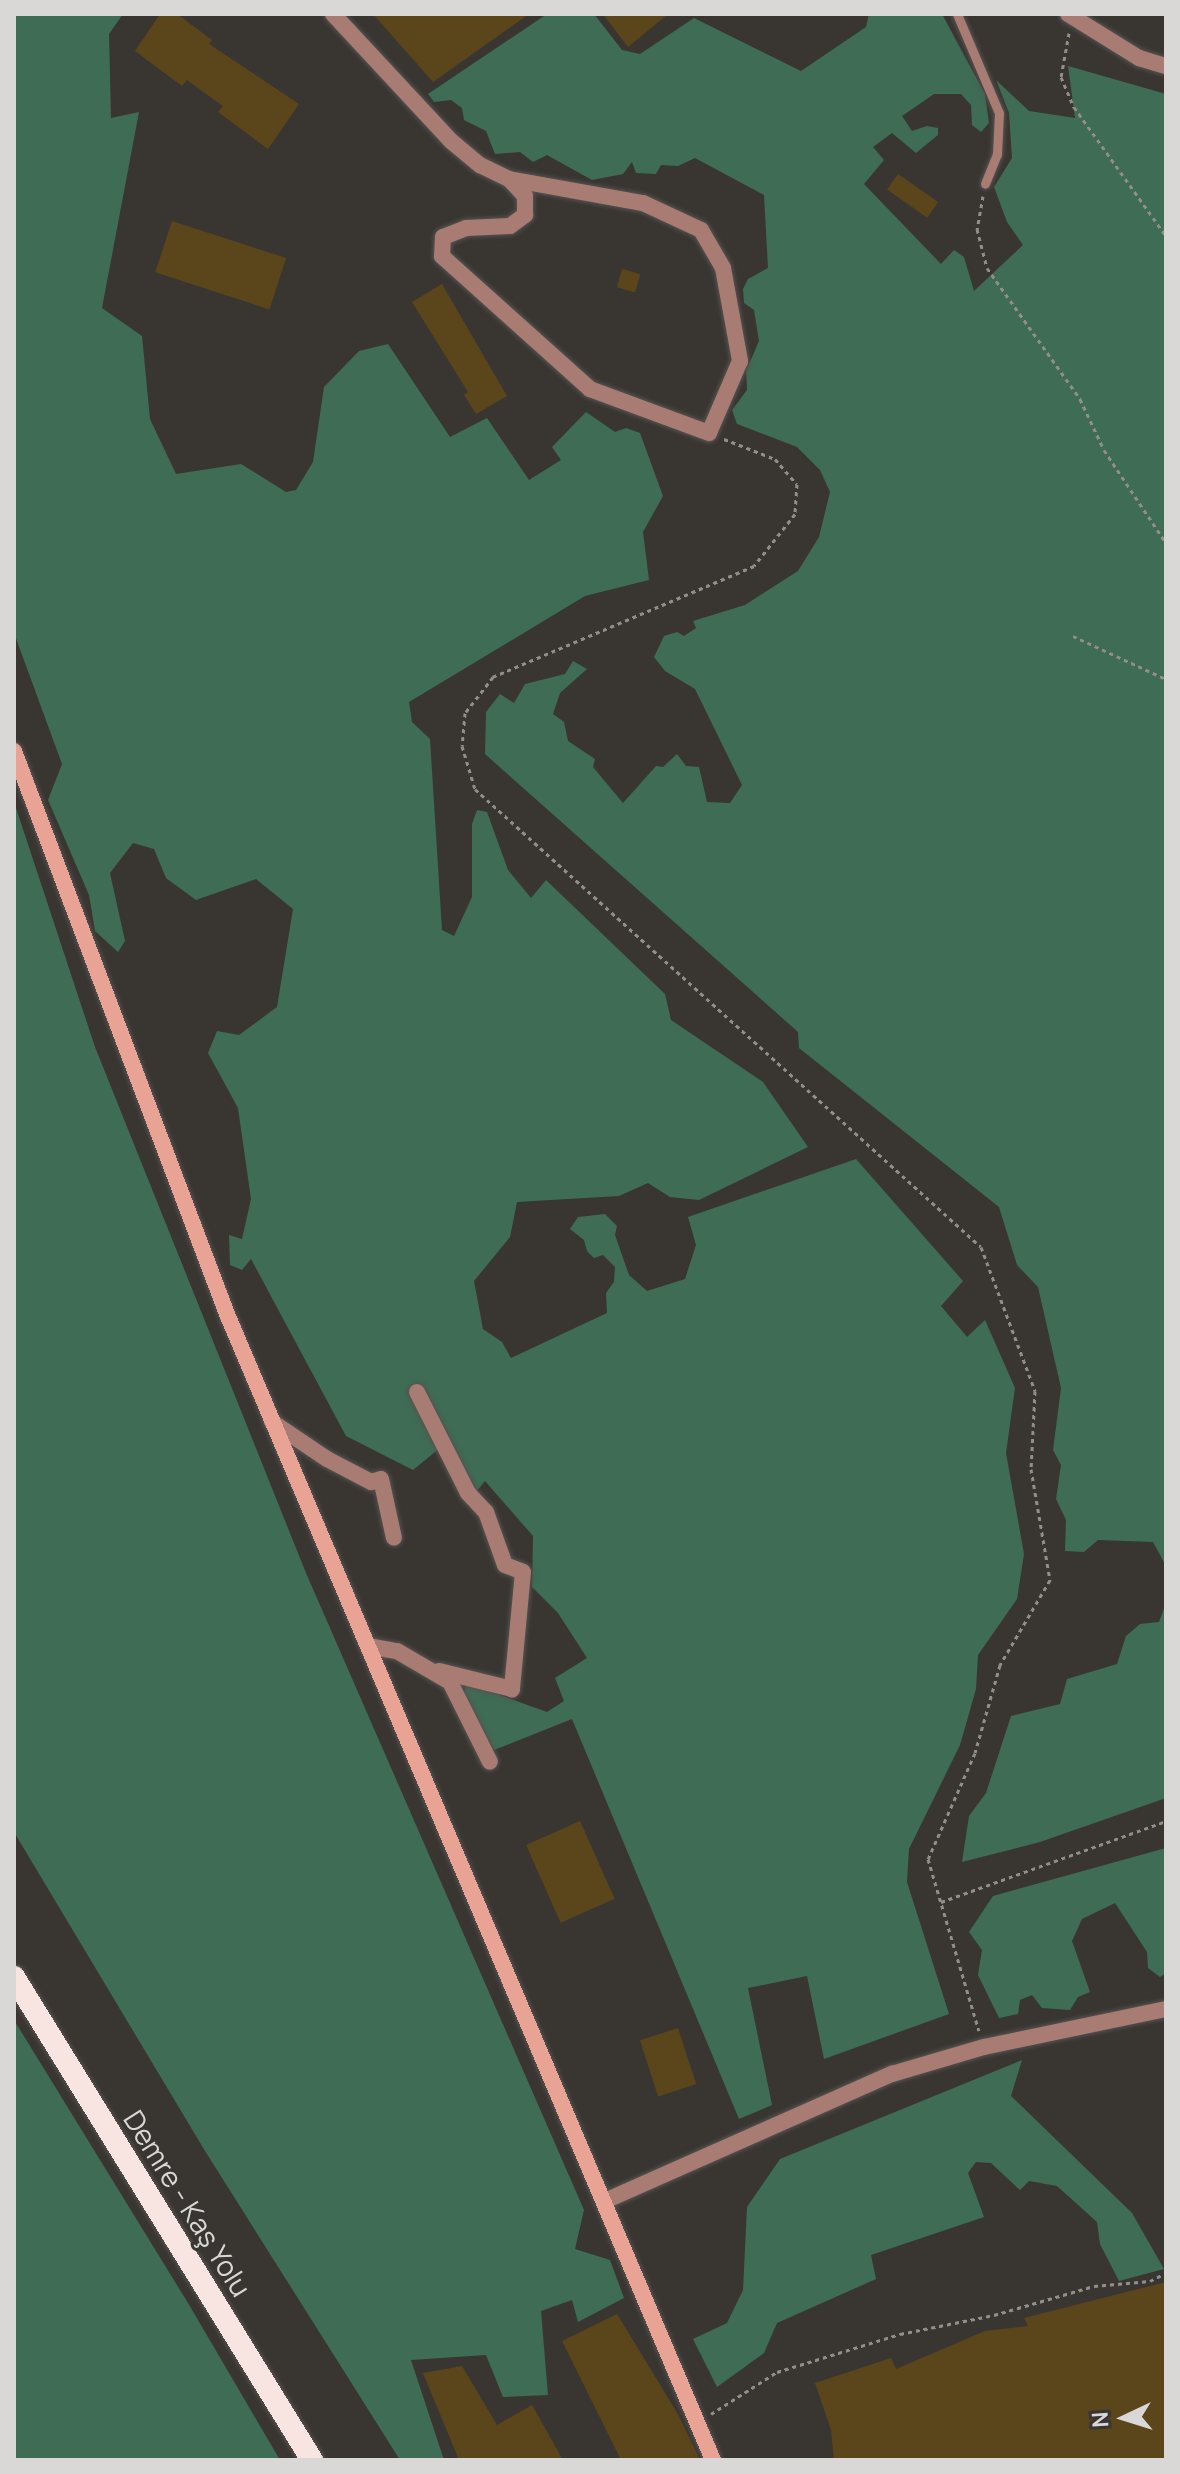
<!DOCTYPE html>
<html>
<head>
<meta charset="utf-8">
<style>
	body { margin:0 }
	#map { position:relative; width:1180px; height:2474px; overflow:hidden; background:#393632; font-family:Manrope,sans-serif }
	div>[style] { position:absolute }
	.green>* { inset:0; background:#3f6c54 }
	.building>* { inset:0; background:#5b461b; transform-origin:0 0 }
	.path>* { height:3px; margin-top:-1.5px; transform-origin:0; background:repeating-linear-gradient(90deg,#918e8b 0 4px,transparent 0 8px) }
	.roads { filter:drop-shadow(0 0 2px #565350) drop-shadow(0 0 2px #565350) }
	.service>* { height:9px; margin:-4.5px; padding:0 4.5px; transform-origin:4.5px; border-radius:4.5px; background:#a87c73 }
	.minor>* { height:16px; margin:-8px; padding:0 8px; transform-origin:8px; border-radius:8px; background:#a87c73 }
	.tertiary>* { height:16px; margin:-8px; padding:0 8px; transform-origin:8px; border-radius:8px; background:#a87c73 }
	.secondary>* { height:16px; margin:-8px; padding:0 8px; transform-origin:8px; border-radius:8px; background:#e8a394 }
	.trunk>* { height:22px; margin:-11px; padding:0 11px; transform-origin:11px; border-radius:11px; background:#f8e5e1 }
	span { translate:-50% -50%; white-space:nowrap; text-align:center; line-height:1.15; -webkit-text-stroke:6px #393632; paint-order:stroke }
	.street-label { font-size:28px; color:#dad8d6 }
	.frame { position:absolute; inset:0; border:16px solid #dad8d6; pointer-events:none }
	.north { position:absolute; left:1084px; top:2378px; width:80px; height:80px; -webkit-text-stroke:6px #393632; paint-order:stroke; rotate:266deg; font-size:22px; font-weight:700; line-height:32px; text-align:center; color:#dad8d6 }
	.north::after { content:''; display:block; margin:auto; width:28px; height:36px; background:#dad8d6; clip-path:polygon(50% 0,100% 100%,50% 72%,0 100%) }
</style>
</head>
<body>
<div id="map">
	<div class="green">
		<i style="clip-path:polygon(14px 14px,123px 14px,109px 34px,111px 118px,139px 112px,102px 308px,142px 336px,150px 419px,176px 474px,241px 464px,286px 492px,296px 490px,313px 462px,324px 387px,359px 351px,388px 344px,450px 437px,487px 418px,529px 480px,561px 460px,552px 447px,586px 412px,615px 432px,626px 428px,640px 433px,663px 496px,643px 532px,649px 580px,585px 596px,409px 702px,412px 722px,430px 739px,442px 930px,454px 936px,472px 897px,472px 824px,477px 810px,487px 812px,508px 870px,531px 898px,546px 880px,665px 994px,671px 1020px,763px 1082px,808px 1147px,699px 1200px,670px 1197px,648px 1183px,619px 1196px,517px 1202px,510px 1237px,474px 1281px,483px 1329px,502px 1342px,511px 1358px,607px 1313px,606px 1293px,614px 1282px,615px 1267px,603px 1255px,594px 1258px,587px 1251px,584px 1240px,570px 1229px,578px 1217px,605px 1214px,617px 1226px,615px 1235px,629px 1275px,647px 1291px,685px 1279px,696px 1245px,688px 1217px,856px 1159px,963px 1281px,941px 1306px,967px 1337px,985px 1320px,1015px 1388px,1006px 1453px,1024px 1554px,1017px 1599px,978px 1655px,976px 1689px,960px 1745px,909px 1849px,907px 1882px,949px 2014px,824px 2059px,807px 1976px,748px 1988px,772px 2105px,739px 2119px,572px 1719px,494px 1750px,464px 1695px,465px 1687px,472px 1685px,547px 1712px,564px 1701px,555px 1678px,587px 1658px,558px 1613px,532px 1587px,533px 1536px,485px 1481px,476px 1492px,446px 1443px,413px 1470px,346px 1436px,251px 1259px,242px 1270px,230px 1265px,229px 1235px,242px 1239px,251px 1199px,238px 1108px,208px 1053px,217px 1031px,239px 1035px,277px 1007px,293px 909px,256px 879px,196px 900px,166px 878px,154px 849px,133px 843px,110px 873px,125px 941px,118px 952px,95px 931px,89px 895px,48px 800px,62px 764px,14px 633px)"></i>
		<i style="clip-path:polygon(547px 14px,594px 14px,622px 50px,640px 54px,694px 18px,801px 71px,866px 27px,869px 14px,942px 14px,985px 94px,989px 123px,981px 132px,972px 125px,971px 105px,961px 94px,934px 94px,902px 116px,912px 131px,927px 126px,938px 128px,938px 135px,916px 153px,892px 133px,873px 147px,884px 160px,864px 184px,941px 264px,954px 250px,964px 257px,974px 291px,1023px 245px,1007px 222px,994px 187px,1012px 158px,1009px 113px,996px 80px,1029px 111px,1075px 118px,1068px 66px,1166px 94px,1166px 1566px,1153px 1542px,1098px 1540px,1084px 1552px,1065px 1551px,1066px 1520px,1056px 1499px,1061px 1465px,1053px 1450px,1061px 1388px,1038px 1287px,1017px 1265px,999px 1207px,799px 1048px,798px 1032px,485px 754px,486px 712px,500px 694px,514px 703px,525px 684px,565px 674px,573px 661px,587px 669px,560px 693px,553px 714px,564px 722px,568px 741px,595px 759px,593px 767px,623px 803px,656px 766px,663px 767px,677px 754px,686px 766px,699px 767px,707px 802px,730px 803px,742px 785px,695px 689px,665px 671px,654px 657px,664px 636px,677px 632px,684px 636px,696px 628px,693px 621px,745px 605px,798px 571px,819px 537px,830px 492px,820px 470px,797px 447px,737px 424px,732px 410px,747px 390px,746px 371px,759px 341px,754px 310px,744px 303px,743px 289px,748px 279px,768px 268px,764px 195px,695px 158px,678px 166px,661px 165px,656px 174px,636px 173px,632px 162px,623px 174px,592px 180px,547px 155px,533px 162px,520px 152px,495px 154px,486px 131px,464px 120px,462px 108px,451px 100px,434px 102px,428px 94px)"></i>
		<i style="clip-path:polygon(14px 802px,95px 1047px,306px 1573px,584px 2210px,575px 2249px,610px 2260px,624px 2298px,578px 2322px,572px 2300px,541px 2311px,548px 2395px,503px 2397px,486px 2355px,411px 2360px,444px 2460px,400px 2460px,205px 2151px,14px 1832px)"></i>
		<i style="clip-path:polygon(1166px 1603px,1166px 1798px,1040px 1842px,962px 1862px,969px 1816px,986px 1793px,1011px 1716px,1060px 1704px,1067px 1679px,1117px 1664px,1126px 1636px,1140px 1624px,1159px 1622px)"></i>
		<i style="clip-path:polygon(1166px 1848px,1166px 1973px,1160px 1977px,1148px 1968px,1147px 1952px,1115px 1903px,1082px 1919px,1072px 1941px,1090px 1992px,1078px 1997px,1070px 2010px,1042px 2008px,1032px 1995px,1020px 2000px,1018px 2014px,999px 2018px,978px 1975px,982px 1950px,969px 1932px,993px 1896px)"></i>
		<i style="clip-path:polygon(14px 2020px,188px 2303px,280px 2460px,14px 2460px)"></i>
		<i style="clip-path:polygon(1022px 2060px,1011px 2096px,1132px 2213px,1164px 2269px,1119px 2281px,1100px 2244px,1097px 2222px,1057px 2186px,1029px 2181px,1020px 2190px,991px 2163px,976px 2162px,968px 2173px,984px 2217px,871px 2255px,876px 2279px,777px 2323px,764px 2353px,717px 2387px,693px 2339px,727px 2323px,743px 2290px,747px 2207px,780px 2159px)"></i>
	</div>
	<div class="building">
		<i style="clip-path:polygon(160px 14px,177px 14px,212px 40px,209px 44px,299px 104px,268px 149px,218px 112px,223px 106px,187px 80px,182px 86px,135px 51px)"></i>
		<i style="clip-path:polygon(373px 14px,529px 14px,433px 82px)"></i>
		<i style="clip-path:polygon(603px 14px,668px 14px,628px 47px)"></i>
		<i style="left:898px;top:174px;width:49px;height:19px;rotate:35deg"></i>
		<i style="left:172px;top:221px;width:120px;height:54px;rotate:18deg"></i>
		<i style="left:622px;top:269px;width:19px;height:19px;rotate:16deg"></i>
		<i style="clip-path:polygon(442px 284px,507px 396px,476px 414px,464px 395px,468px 392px,412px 302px)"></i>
		<i style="left:580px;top:1821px;width:85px;height:59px;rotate:66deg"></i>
		<i style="left:678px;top:2028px;width:59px;height:40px;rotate:72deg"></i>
		<i style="clip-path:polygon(1166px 2282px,1166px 2460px,834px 2460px,831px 2430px,815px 2383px,891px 2358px,896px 2369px,985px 2331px,1028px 2326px,1024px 2318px)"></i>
		<i style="clip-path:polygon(617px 2314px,679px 2416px,700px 2460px,621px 2460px,562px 2341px)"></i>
		<i style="clip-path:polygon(462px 2366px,497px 2425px,532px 2405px,563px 2460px,459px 2460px,423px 2373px)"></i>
	</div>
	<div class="path">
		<i style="left:1069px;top:33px;width:45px;rotate:100.3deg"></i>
		<i style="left:1061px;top:77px;width:33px;rotate:67deg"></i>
		<i style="left:1074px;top:107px;width:158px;rotate:54.5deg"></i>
		<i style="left:983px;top:196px;width:34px;rotate:100deg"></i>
		<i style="left:977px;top:229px;width:40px;rotate:75.6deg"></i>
		<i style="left:987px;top:268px;width:161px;rotate:54.6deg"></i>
		<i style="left:1080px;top:399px;width:56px;rotate:64.8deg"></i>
		<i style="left:1104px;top:450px;width:112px;rotate:56.3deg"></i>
		<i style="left:724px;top:439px;width:55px;rotate:21.4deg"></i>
		<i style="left:775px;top:459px;width:33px;rotate:49deg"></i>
		<i style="left:797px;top:484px;width:30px;rotate:94deg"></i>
		<i style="left:795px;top:514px;width:66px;rotate:128.3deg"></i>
		<i style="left:754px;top:566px;width:284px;rotate:157deg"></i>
		<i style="left:493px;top:677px;width:46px;rotate:127.9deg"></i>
		<i style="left:465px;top:713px;width:33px;rotate:95deg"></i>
		<i style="left:462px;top:746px;width:45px;rotate:73.2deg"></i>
		<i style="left:475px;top:789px;width:682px;rotate:42.15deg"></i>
		<i style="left:981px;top:1247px;width:154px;rotate:69.4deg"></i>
		<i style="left:1035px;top:1391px;width:78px;rotate:92.9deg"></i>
		<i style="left:1031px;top:1469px;width:113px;rotate:80.3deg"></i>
		<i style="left:1050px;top:1580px;width:99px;rotate:120.5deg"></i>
		<i style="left:1000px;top:1665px;width:91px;rotate:105.9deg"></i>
		<i style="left:975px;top:1753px;width:116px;rotate:113.9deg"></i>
		<i style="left:928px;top:1859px;width:179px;rotate:73.5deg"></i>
		<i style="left:1073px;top:636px;width:102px;rotate:24.8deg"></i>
		<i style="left:941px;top:1902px;width:239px;rotate:-19.8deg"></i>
		<i style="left:711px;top:2414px;width:78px;rotate:-32.5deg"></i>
		<i style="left:777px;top:2372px;width:129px;rotate:-17.2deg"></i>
		<i style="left:900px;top:2334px;width:96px;rotate:-11.4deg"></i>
		<i style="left:994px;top:2315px;width:104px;rotate:-16.2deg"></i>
		<i style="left:1094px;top:2286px;width:56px;rotate:-5.1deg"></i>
		<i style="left:1150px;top:2281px;width:18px;rotate:-27deg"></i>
	</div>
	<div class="roads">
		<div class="service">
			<i style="left:957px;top:14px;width:108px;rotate:67deg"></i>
			<i style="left:999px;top:113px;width:41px;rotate:92.8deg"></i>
			<i style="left:997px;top:154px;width:32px;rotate:112deg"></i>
		</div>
		<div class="minor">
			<i style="left:333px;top:14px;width:173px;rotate:47.1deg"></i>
			<i style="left:451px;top:141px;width:38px;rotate:40deg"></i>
			<i style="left:480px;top:165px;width:32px;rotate:26deg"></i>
			<i style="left:509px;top:179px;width:136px;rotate:10.2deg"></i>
			<i style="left:643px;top:203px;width:64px;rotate:25deg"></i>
			<i style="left:701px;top:230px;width:44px;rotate:59.9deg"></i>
			<i style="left:723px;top:268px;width:95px;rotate:79.6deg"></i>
			<i style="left:740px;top:361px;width:78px;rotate:113.3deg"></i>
			<i style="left:709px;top:433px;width:127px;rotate:-159.7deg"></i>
			<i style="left:590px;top:389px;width:199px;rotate:-138.1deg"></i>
			<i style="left:442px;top:256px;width:19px;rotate:-87deg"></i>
			<i style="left:443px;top:237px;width:25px;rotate:-21deg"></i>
			<i style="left:466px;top:228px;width:44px;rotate:-2.6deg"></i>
			<i style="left:510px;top:226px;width:19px;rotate:-36deg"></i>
			<i style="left:525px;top:215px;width:19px;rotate:-90deg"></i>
			<i style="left:525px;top:196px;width:23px;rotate:-133deg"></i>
			<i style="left:417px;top:1392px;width:113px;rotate:63.2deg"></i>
			<i style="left:468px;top:1493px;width:26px;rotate:47deg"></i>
			<i style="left:486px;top:1512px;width:56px;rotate:70.3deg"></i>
			<i style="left:505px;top:1565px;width:19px;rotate:21deg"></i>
			<i style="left:523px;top:1572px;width:118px;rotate:95.4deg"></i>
			<i style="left:512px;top:1689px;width:75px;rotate:-166.1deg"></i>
			<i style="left:272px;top:1422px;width:66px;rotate:33.9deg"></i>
			<i style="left:327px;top:1459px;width:50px;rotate:27.6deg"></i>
			<i style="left:371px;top:1482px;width:10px;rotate:-17deg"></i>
			<i style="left:381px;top:1479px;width:60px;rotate:77.6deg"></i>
			<i style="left:368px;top:1646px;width:29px;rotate:10deg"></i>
			<i style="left:397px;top:1651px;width:61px;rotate:30.3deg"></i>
			<i style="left:450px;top:1682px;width:89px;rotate:63.4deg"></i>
		</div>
		<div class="tertiary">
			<i style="left:1068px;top:14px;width:84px;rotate:31.8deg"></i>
			<i style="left:1139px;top:58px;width:28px;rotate:17deg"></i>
			<i style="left:607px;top:2200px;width:312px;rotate:-23.9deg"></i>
			<i style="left:892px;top:2074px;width:96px;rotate:-16.4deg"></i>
			<i style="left:984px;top:2047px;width:186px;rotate:-11.8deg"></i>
		</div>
		<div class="secondary">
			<i style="left:14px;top:751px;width:602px;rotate:69.28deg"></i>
			<i style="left:227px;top:1314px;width:1245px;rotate:67.02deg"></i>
		</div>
		<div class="trunk">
			<i style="left:14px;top:1977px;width:568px;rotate:58.33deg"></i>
		</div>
	</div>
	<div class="street-label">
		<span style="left:188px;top:2203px;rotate:58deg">Demre - Kaş Yolu</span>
	</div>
	<div class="frame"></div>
	<div class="north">N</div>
</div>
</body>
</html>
